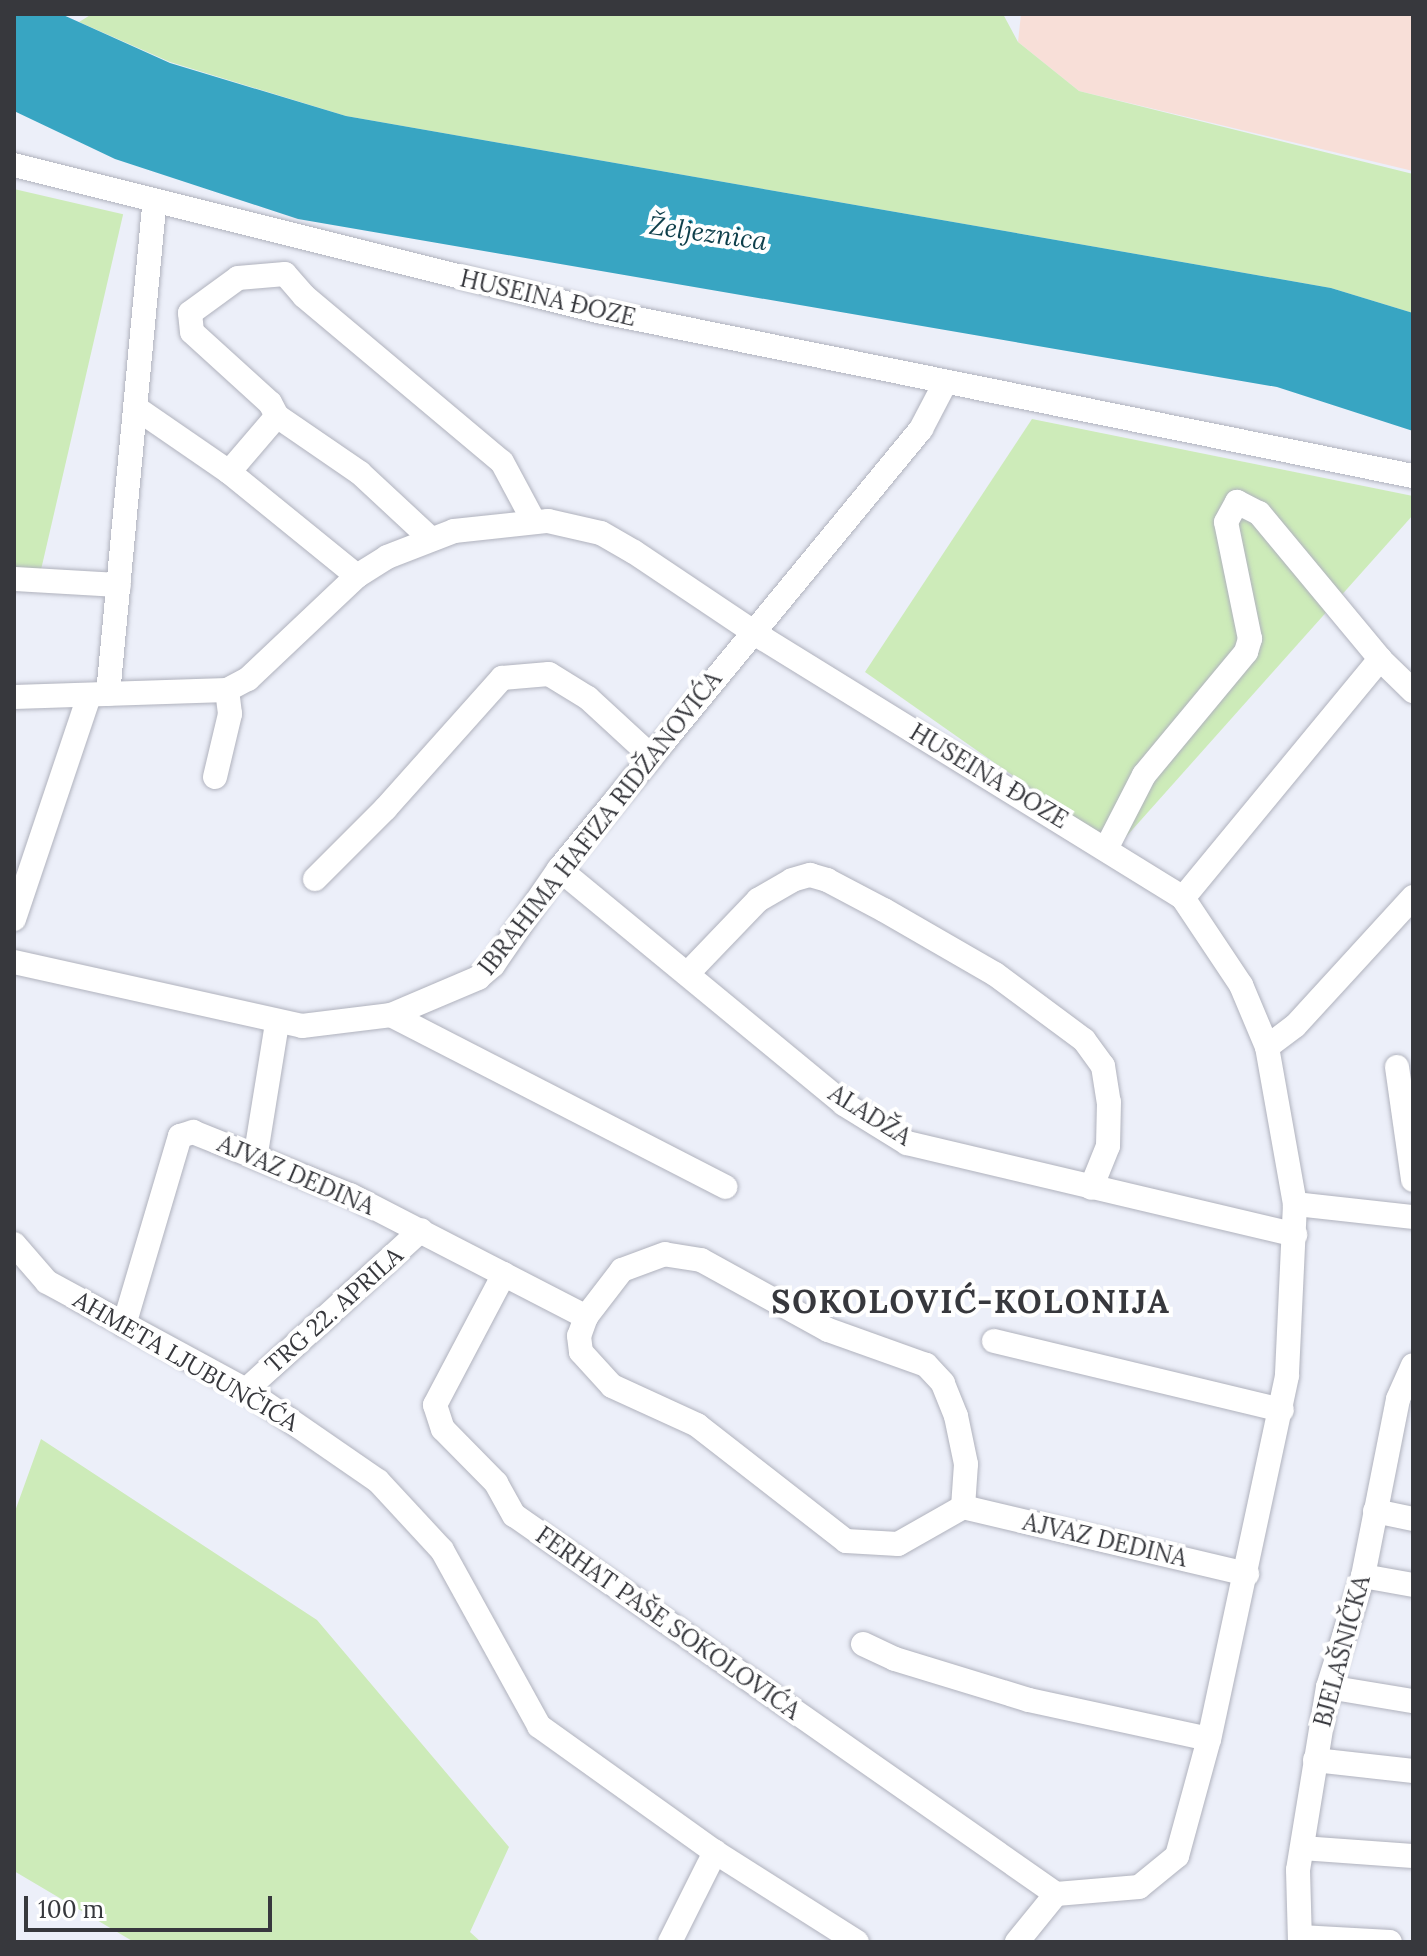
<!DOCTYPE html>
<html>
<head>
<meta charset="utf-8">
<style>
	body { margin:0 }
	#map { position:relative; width:1427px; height:1956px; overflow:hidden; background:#eceff9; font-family:Lora,serif }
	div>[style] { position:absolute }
	.industrial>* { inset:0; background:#f8dfd8 }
	.green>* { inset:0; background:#cdebb9; transform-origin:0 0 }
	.water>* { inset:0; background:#38a5c2 }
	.roads { filter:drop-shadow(0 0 2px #b0b2bd) drop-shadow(0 0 2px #b0b2bd) }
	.minor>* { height:24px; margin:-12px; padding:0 12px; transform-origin:12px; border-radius:12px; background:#fff }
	span { translate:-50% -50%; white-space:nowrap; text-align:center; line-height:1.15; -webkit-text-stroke:8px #fff; paint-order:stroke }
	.street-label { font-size:24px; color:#37383d }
	.water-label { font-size:26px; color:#0e3f4b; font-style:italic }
	.district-label { font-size:32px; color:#37383d; font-weight:700; letter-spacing:2px }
	.frame { position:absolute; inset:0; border:16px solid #37383d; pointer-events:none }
	.scale { position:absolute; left:24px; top:1896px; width:248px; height:36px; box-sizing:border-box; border:4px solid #37383d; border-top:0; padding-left:10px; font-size:24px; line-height:28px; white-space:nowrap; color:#37383d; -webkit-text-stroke:6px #fff; paint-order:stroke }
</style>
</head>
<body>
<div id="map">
	<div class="industrial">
		<i style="clip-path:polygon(1021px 14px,1413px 14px,1413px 171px,1079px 91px,1018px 42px)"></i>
	</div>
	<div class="green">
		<i style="clip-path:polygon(92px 14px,1003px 14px,1018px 42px,1079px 91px,1413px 174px,1413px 313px,1331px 288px,346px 116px,170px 62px,79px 22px)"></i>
		<i style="left:14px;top:189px;width:112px;height:384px;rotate:13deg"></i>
		<i style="clip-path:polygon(1032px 419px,1413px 496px,1413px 515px,1116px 848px,865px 672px)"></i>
		<i style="clip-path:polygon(41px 1439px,317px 1620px,509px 1847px,470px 1932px,481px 1942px,134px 1942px,14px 1871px,14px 1514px)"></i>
	</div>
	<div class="water">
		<i style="clip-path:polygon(14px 14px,61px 14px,170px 63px,346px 116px,1331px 288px,1413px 313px,1413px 431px,1277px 387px,298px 219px,115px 159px,14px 111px)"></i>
	</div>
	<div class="roads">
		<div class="minor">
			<i style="left:14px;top:165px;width:602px;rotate:14.04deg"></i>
			<i style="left:598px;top:311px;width:832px;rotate:11.45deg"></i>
			<i style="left:136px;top:408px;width:113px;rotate:34.5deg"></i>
			<i style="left:229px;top:472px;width:165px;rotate:39.1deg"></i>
			<i style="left:229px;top:472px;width:74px;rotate:-49.4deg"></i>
			<i style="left:431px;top:539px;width:97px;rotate:-137.1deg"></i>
			<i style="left:360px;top:473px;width:101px;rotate:-145.5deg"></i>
			<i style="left:277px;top:416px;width:15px;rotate:-118deg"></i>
			<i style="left:270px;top:403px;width:105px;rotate:-137.7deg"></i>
			<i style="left:192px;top:332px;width:19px;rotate:-96deg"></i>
			<i style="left:190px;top:313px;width:59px;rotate:-36.1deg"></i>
			<i style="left:238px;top:278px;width:47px;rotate:-4.9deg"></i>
			<i style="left:285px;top:274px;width:29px;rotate:49deg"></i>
			<i style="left:304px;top:296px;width:258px;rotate:40deg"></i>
			<i style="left:502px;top:462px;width:64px;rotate:61.8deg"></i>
			<i style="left:14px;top:579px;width:105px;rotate:3.3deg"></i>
			<i style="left:108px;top:694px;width:493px;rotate:-84.6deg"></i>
			<i style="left:14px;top:697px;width:213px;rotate:-1.9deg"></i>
			<i style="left:227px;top:690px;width:24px;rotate:-28deg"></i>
			<i style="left:248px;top:679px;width:150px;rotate:-43.4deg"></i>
			<i style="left:357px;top:576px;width:36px;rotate:-32deg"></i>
			<i style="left:387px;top:557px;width:72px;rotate:-21.2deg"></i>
			<i style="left:454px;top:531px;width:95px;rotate:-6.1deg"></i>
			<i style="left:548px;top:521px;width:54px;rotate:12.8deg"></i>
			<i style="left:601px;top:533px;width:38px;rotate:30deg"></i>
			<i style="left:634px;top:552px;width:156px;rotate:33.8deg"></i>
			<i style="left:764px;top:639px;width:493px;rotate:31.7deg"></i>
			<i style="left:1183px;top:898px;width:105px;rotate:56.3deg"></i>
			<i style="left:1241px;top:985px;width:67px;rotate:67.2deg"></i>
			<i style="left:1267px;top:1047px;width:159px;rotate:79.9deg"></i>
			<i style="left:1295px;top:1204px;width:172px;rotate:92.7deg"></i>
			<i style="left:1287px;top:1376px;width:371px;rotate:102.1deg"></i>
			<i style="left:1209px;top:1739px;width:121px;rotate:105.3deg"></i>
			<i style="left:1177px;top:1856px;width:49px;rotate:140.8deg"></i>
			<i style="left:1139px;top:1887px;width:83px;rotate:175.2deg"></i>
			<i style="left:1056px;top:1894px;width:62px;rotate:129.1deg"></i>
			<i style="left:215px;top:777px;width:65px;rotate:-76.6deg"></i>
			<i style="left:230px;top:714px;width:24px;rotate:-97deg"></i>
			<i style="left:1107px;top:847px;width:81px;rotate:-62.8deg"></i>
			<i style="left:1144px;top:775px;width:160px;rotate:-50.3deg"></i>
			<i style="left:1246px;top:652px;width:14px;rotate:-73deg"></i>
			<i style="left:1250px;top:639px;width:119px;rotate:-101.6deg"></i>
			<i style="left:1226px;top:522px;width:23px;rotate:-61deg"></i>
			<i style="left:1237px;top:502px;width:25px;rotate:27deg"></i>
			<i style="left:1259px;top:513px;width:190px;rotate:50.3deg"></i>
			<i style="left:1380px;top:659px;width:46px;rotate:44.1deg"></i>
			<i style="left:559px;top:869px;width:369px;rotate:39.5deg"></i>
			<i style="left:844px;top:1104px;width:74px;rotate:31.8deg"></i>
			<i style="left:907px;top:1143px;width:399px;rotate:13.3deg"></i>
			<i style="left:315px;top:879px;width:99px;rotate:-45deg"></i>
			<i style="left:385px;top:809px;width:176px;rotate:-48.2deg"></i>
			<i style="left:502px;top:678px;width:47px;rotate:-4.9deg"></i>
			<i style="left:549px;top:674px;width:46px;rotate:31.6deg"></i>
			<i style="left:588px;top:698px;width:86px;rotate:42.6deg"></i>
			<i style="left:1183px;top:898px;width:310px;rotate:-50.5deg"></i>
			<i style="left:14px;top:919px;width:235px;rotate:-71.4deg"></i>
			<i style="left:14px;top:962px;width:295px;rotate:12.5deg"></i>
			<i style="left:302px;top:1026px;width:90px;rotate:-7deg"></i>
			<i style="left:391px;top:1015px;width:95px;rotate:-23deg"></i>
			<i style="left:478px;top:978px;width:20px;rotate:-41deg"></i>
			<i style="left:493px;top:965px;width:116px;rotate:-55.5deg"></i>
			<i style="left:559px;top:869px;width:570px;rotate:-50.55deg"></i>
			<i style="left:921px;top:429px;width:52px;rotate:-62.4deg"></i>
			<i style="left:689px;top:972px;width:100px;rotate:-46.2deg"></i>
			<i style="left:758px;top:900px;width:39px;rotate:-30deg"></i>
			<i style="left:792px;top:880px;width:19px;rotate:-16deg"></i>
			<i style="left:810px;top:875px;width:18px;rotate:16deg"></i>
			<i style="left:827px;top:880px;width:64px;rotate:27.8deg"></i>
			<i style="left:884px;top:910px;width:128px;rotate:30deg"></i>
			<i style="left:995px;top:974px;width:111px;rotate:36.6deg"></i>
			<i style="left:1084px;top:1040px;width:32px;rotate:54deg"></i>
			<i style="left:1103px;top:1066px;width:36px;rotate:81deg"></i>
			<i style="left:1109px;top:1102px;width:44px;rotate:91.3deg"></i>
			<i style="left:1108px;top:1146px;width:45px;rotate:112deg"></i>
			<i style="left:391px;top:1015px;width:376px;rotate:27.2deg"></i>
			<i style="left:1267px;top:1047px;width:35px;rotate:-37deg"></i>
			<i style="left:1295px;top:1026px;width:175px;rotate:-47.5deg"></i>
			<i style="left:1397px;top:1067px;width:114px;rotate:81.9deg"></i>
			<i style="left:256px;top:1153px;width:132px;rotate:-80.8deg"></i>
			<i style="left:1295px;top:1204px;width:119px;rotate:6.3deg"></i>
			<i style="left:14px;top:1244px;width:50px;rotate:49deg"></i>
			<i style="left:47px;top:1282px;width:226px;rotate:28.5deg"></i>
			<i style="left:246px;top:1390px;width:160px;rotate:34.6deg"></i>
			<i style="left:378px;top:1481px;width:94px;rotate:47.2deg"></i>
			<i style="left:442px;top:1550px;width:201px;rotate:61.1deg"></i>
			<i style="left:539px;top:1726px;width:216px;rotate:35.6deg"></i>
			<i style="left:715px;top:1852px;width:168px;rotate:32.4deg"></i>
			<i style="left:504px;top:1274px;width:148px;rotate:117.8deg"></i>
			<i style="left:435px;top:1405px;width:25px;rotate:72deg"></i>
			<i style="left:443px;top:1429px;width:76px;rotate:45.5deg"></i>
			<i style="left:496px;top:1483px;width:37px;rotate:61deg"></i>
			<i style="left:514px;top:1515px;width:661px;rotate:34.96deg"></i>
			<i style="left:124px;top:1325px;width:197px;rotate:-73.5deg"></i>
			<i style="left:180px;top:1136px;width:14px;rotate:-17deg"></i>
			<i style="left:193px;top:1132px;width:169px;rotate:21.9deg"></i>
			<i style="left:350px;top:1195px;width:266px;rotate:27.3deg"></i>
			<i style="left:994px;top:1341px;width:296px;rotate:13.5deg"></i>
			<i style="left:246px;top:1390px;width:237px;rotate:-42.4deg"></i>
			<i style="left:963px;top:1507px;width:43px;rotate:-86deg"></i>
			<i style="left:966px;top:1464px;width:49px;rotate:-101.8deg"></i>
			<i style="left:956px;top:1416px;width:35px;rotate:-112deg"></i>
			<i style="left:943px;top:1383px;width:25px;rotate:-133deg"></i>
			<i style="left:926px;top:1365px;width:104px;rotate:-160.3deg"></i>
			<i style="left:828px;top:1330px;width:145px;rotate:-151.1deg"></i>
			<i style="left:701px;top:1260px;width:36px;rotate:-171deg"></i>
			<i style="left:665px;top:1254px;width:46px;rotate:159.6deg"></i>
			<i style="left:622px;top:1270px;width:59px;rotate:127.5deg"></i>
			<i style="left:586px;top:1317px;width:20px;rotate:110deg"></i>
			<i style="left:579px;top:1336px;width:16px;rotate:83deg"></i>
			<i style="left:581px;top:1352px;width:46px;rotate:47.6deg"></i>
			<i style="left:612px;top:1386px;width:94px;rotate:24.6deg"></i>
			<i style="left:697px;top:1425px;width:189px;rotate:37.9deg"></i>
			<i style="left:846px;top:1541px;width:52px;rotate:3.3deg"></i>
			<i style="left:898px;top:1544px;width:75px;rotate:-29.6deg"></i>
			<i style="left:963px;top:1507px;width:292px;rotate:13.3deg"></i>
			<i style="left:1375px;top:1511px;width:39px;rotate:12deg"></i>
			<i style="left:1363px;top:1576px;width:51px;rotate:10.2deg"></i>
			<i style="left:863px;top:1644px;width:35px;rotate:25deg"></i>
			<i style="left:895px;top:1659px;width:140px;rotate:17deg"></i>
			<i style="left:1029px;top:1700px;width:184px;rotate:12.2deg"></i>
			<i style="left:1328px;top:1687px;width:86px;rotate:9.4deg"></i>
			<i style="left:1315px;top:1760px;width:99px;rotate:6.4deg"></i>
			<i style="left:1302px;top:1848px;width:111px;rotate:4.1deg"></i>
			<i style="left:1300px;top:1937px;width:90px;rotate:3.2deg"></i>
			<i style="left:670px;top:1942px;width:101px;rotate:-63.4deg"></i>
			<i style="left:1300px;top:1942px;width:72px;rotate:-91.6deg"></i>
			<i style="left:1298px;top:1870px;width:185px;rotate:-80.7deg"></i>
			<i style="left:1328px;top:1687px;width:116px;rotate:-72.5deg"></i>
			<i style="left:1363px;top:1576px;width:180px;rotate:-78.8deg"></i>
			<i style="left:1398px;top:1399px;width:37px;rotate:-66deg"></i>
		</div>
	</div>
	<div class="street-label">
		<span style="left:548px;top:298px;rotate:13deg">HUSEINA ĐOZE</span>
		<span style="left:989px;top:776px;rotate:31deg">HUSEINA ĐOZE</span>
		<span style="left:600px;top:823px;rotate:-52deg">IBRAHIMA HAFIZA RIDŽANOVIĆA</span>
		<span style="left:870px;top:1115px;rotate:32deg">ALADŽA</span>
		<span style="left:296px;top:1175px;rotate:23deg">AJVAZ DEDINA</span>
		<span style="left:334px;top:1310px;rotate:-42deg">TRG 22. APRILA</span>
		<span style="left:186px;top:1361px;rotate:30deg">AHMETA LJUBUNČIĆA</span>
		<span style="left:1105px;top:1540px;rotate:13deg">AJVAZ DEDINA</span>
		<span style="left:668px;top:1623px;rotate:35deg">FERHAT PAŠE SOKOLOVIĆA</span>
		<span style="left:1342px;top:1651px;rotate:-75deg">BJELAŠNIČKA</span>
	</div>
	<div class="water-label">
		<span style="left:708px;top:233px;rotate:8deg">Željeznica</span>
	</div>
	<div class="district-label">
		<span style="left:971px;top:1302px">SOKOLOVIĆ-KOLONIJA</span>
	</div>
	<div class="frame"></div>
	<div class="scale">100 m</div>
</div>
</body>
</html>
